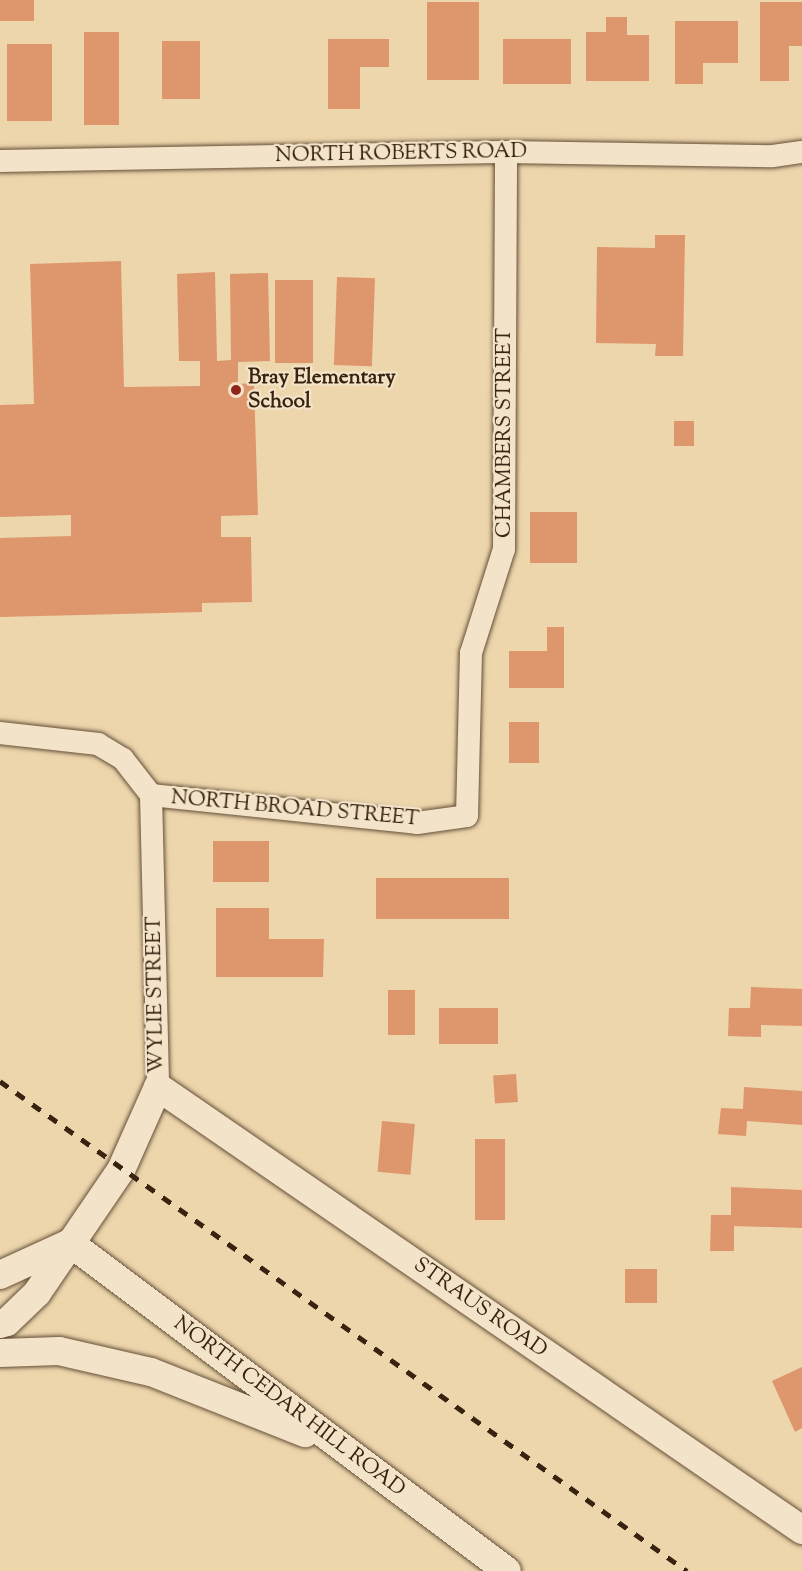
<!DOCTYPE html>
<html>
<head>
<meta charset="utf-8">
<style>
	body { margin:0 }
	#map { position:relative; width:802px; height:1571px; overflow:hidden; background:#edd5ac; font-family:"Sorts Mill Goudy",serif }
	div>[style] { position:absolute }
	.building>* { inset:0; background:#de966c; transform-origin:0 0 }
	.roads { filter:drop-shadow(0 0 2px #655038) drop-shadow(0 0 2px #655038) }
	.minor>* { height:22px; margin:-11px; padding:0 11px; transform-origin:11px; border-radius:11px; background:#f3e4c9 }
	.tertiary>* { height:28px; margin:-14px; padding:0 14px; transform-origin:14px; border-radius:14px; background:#f3e4c9 }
	.rail>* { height:4.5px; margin-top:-2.25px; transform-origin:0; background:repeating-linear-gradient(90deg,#382311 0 10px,transparent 0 20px) }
	.dots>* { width:16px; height:16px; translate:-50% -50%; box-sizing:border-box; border:3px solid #f3e4c9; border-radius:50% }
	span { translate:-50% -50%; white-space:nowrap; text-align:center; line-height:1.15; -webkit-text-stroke:4.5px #f3e4c9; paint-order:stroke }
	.street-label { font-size:21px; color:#382311 }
	.poi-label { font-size:21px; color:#382311; font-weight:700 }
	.left { translate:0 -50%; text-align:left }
</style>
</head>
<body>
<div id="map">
	<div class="building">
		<i style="left:0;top:0;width:34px;height:21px"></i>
		<i style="left:427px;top:2px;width:52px;height:78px"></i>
		<i style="clip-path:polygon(760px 2px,802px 2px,802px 46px,789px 46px,789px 81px,760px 81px)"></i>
		<i style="clip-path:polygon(606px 17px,627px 17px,627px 35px,649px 35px,649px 81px,586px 81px,586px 32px,606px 32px)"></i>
		<i style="clip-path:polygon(675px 21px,738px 21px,738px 63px,703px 63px,703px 84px,675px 84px)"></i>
		<i style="left:84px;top:32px;width:35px;height:93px"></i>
		<i style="clip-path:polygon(328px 39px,389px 39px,389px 67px,360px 67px,360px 109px,328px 109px)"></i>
		<i style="left:503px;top:39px;width:68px;height:45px"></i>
		<i style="left:162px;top:41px;width:38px;height:58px"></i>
		<i style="left:7px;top:44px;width:45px;height:77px"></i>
		<i style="clip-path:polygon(655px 235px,685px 235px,683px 356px,655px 356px,656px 344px,596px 343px,597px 247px,655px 248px)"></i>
		<i style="clip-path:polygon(121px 261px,124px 387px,200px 386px,200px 361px,179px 361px,177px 274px,215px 272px,217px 361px,231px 360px,230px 274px,268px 273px,270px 361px,238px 362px,238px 384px,254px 383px,258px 515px,221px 516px,221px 537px,251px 537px,252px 602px,202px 603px,202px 612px,0 617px,0 538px,71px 536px,71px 515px,0 517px,0 405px,34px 404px,30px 264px)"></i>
		<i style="left:337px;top:277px;width:38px;height:88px;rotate:2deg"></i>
		<i style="left:275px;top:280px;width:38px;height:83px"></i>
		<i style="left:674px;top:421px;width:20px;height:25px"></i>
		<i style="left:530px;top:512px;width:47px;height:51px"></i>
		<i style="clip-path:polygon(547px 627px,564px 627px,564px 688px,509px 688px,509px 651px,547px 651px)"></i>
		<i style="left:509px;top:722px;width:30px;height:41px"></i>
		<i style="left:213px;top:841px;width:56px;height:41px"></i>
		<i style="left:376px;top:878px;width:133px;height:41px"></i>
		<i style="clip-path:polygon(216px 908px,269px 908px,269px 939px,324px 939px,323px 977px,216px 977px)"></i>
		<i style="clip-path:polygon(751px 987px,802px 989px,802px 1026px,761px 1025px,761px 1037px,728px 1036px,729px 1008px,750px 1008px)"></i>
		<i style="left:388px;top:990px;width:27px;height:45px"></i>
		<i style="left:439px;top:1008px;width:59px;height:36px"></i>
		<i style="left:516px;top:1074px;width:28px;height:23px;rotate:86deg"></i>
		<i style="clip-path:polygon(744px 1087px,802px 1091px,802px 1125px,747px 1121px,746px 1136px,718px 1134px,721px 1108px,743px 1109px)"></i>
		<i style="left:382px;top:1121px;width:33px;height:51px;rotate:5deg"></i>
		<i style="left:475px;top:1139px;width:30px;height:81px"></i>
		<i style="clip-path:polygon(731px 1187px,802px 1190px,802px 1228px,734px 1226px,734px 1251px,710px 1251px,711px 1215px,731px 1215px)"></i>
		<i style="left:625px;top:1269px;width:32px;height:34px"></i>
		<i style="clip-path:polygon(802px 1367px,802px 1428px,795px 1432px,772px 1381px)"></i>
	</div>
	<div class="roads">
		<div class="minor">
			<i style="left:0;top:161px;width:506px;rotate:-1.02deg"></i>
			<i style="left:506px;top:152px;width:267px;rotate:0.9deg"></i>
			<i style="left:773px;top:156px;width:29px;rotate:-8deg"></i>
			<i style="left:0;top:733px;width:99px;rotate:6.4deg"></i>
			<i style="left:98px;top:744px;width:29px;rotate:31deg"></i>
			<i style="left:123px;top:759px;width:46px;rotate:52.1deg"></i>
			<i style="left:151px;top:795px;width:267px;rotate:6deg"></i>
			<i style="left:417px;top:823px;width:50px;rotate:-8deg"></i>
			<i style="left:467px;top:816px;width:163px;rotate:-88.6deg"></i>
			<i style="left:471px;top:653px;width:109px;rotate:-72.4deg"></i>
			<i style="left:504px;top:549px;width:397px;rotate:-89.7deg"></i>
			<i style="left:151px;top:795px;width:292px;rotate:88.6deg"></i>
		</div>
		<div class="tertiary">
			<i style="left:70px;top:1243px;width:546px;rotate:36.89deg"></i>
			<i style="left:0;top:1275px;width:77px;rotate:-24.6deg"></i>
			<i style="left:0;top:1324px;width:7px;rotate:-16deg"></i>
			<i style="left:7px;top:1322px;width:42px;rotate:-44deg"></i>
			<i style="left:37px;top:1293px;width:149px;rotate:-55.7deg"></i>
			<i style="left:121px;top:1170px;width:91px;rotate:-66deg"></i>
			<i style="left:158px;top:1087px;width:782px;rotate:34.52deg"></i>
			<i style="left:0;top:1353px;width:59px;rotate:-1.9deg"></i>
			<i style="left:59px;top:1351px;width:94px;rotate:12.9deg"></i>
			<i style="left:151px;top:1372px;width:166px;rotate:21.6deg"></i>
		</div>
	</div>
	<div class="rail">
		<i style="left:0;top:1081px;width:844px;rotate:35.5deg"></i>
	</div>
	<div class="dots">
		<i style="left:236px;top:390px;background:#8f2418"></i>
	</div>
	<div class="street-label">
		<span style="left:401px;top:154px;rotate:-1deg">NORTH ROBERTS ROAD</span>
		<span style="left:505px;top:433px;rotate:-90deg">CHAMBERS STREET</span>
		<span style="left:295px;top:809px;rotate:5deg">NORTH BROAD STREET</span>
		<span style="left:156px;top:995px;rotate:-91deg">WYLIE STREET</span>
		<span style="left:480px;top:1308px;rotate:35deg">STRAUS ROAD</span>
		<span style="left:289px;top:1407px;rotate:37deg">NORTH CEDAR HILL ROAD</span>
	</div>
	<div class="poi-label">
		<span class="left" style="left:248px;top:390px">Bray Elementary<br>School</span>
	</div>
</div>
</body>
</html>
